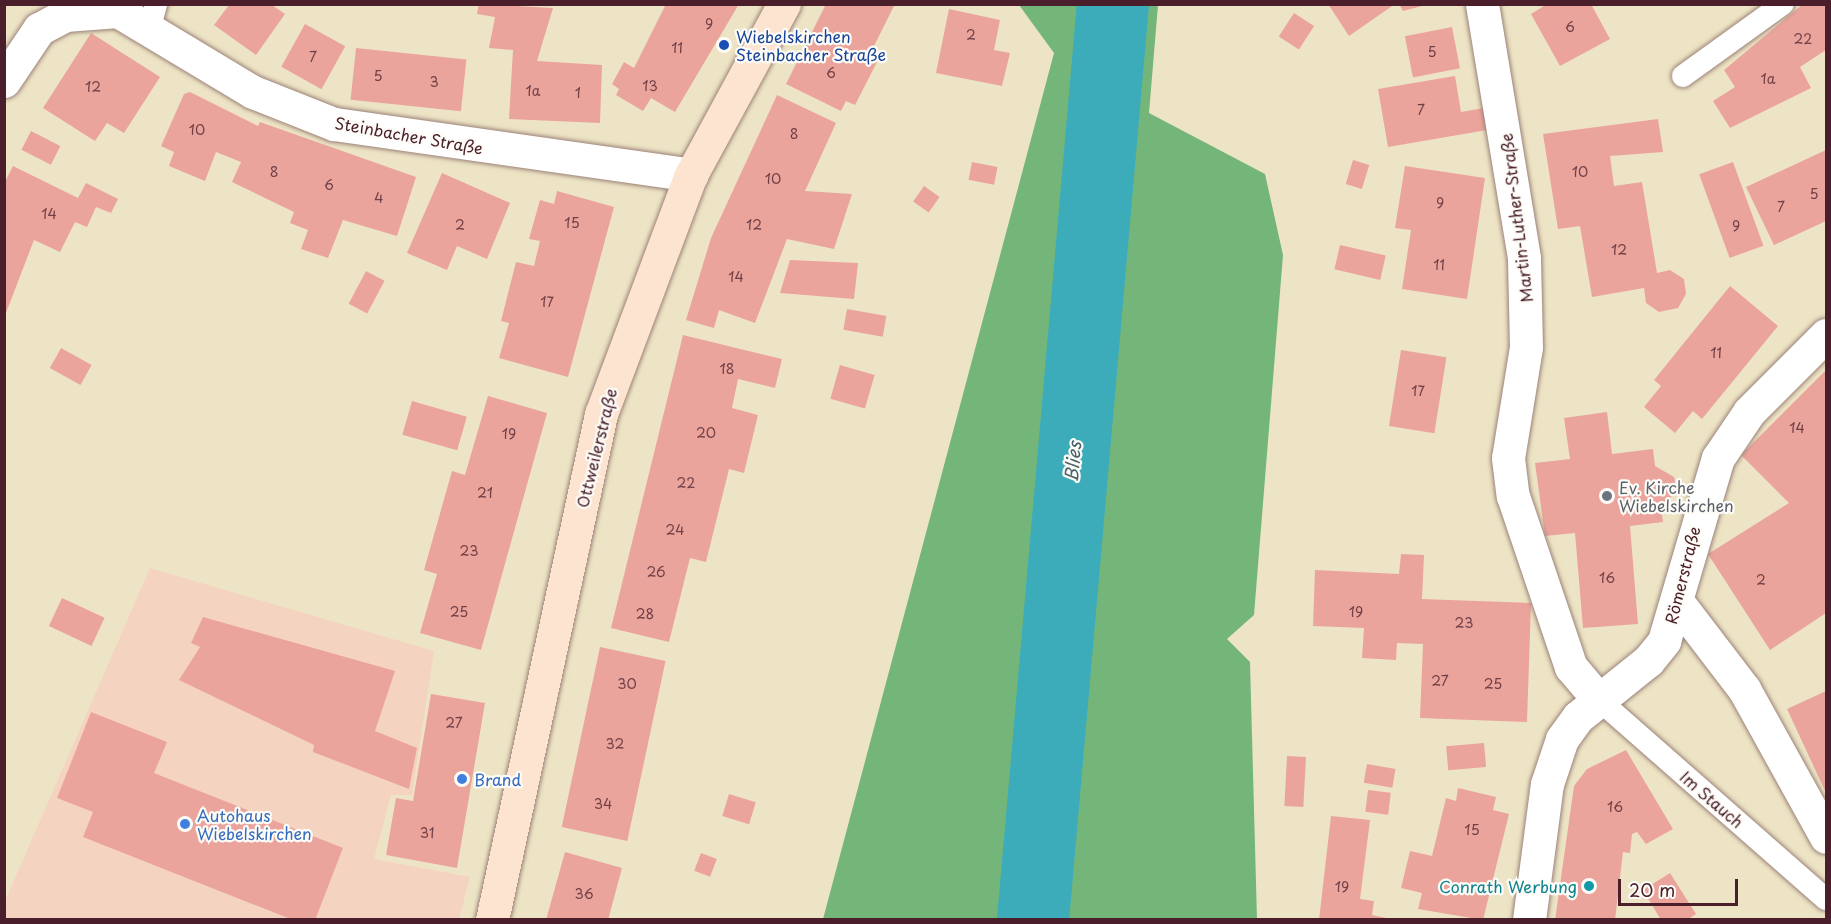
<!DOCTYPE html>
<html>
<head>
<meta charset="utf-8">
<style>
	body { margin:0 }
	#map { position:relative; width:1831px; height:924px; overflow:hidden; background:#ede4c5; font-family:"Playpen Sans",sans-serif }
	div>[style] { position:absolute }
	.built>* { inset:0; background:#f5d3c1 }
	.forest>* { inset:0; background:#74b67a }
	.river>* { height:72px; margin:-36px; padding:0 36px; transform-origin:36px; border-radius:36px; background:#3dacba }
	.building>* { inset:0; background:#eba49c; transform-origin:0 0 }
	.roads { filter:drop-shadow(0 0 2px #9c8278) drop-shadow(0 0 2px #9c8278) }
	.service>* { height:22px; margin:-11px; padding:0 11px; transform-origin:11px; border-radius:11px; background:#fff }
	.minor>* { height:33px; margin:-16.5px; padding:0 16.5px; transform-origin:16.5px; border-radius:16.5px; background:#fff }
	.secondary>* { height:33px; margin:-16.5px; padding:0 16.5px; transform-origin:16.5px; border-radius:16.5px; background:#fde4d0 }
	.dots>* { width:16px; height:16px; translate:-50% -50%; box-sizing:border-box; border:3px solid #fdfcf7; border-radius:50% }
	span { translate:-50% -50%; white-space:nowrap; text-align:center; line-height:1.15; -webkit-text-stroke:4.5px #fdfcf7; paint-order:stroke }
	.number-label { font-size:14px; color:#724047 }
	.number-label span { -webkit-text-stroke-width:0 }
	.transit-label { font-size:16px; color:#164399 }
	.left { translate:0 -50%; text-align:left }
	.street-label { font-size:16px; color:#4a1f2b }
	.worship-label { font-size:16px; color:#5b616d }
	.shop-label { font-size:16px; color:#366cbe }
	.culture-label { font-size:16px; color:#0d838f }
	.right { translate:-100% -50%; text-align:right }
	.water-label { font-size:18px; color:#445e6b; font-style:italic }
	.frame { position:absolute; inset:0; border:6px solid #4a1f2b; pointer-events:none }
	.scale { position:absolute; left:1618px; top:879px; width:120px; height:27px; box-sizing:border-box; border:3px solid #4a1f2b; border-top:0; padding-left:8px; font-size:18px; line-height:21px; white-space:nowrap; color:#4a1f2b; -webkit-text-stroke:4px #fdfcf7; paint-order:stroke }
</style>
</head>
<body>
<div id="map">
	<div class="built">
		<i style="clip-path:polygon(150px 568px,434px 651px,412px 795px,391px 795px,374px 859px,470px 877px,459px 919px,5px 920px,5px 901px)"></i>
	</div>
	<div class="forest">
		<i style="clip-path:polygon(1019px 5px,1158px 5px,1149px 113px,1265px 174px,1283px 255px,1254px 615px,1227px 639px,1250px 662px,1257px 919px,823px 919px,1054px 53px)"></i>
	</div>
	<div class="river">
		<i style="left:1033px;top:920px;width:919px;rotate:-85.01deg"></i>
	</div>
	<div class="building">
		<i style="clip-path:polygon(479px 4px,553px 8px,537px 61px,602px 65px,600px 123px,509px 119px,513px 50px,489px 48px,495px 17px,477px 14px)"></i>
		<i style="clip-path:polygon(666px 4px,739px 4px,675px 112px,651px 98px,643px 111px,616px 95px,619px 89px,612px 84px,624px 62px,634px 68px)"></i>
		<i style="clip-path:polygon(826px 4px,895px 4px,868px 58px,877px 62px,855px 105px,846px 101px,841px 111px,786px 84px)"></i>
		<i style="clip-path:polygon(1328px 4px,1395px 4px,1349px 36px)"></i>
		<i style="clip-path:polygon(1399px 4px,1426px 4px,1426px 5px,1403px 11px)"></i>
		<i style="clip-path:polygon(1591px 4px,1610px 39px,1560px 66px,1531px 14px,1547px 4px)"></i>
		<i style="clip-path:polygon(1803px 4px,1826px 4px,1826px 50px,1800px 67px,1811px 88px,1730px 128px,1713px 101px,1735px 87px,1724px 70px)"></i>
		<i style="clip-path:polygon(229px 5px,272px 5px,285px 14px,256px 55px,214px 25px)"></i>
		<i style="clip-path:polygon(949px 9px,1000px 20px,994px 50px,1010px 53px,1002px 86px,936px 73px)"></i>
		<i style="left:1294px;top:13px;width:24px;height:28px;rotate:33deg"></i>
		<i style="left:305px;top:24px;width:46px;height:49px;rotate:29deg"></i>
		<i style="left:1452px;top:27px;width:42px;height:48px;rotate:79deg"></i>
		<i style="clip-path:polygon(91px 33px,160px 77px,124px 133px,107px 123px,95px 141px,43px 108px)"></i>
		<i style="left:356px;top:48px;width:111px;height:52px;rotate:6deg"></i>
		<i style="clip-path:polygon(1455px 76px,1461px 112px,1484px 108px,1487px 130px,1388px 147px,1378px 89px)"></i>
		<i style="clip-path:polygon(190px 92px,258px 126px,260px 122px,416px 177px,397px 236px,343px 220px,328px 258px,301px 249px,308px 230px,290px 223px,294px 212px,232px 182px,241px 162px,216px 152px,205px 181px,169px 166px,174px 152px,161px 146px,184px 94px)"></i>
		<i style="clip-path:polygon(777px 95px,836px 123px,805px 191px,852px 194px,834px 249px,787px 239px,755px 323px,719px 310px,714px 328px,686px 320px,711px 238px)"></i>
		<i style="clip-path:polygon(1658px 119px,1663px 152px,1610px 156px,1614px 186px,1642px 182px,1657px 273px,1670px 270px,1684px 279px,1686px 294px,1678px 308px,1659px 312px,1646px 303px,1644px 288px,1592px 297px,1580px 226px,1558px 229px,1543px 134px)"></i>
		<i style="left:31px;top:131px;width:33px;height:21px;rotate:27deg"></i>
		<i style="clip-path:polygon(1826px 150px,1826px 221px,1774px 245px,1746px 187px)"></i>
		<i style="left:1353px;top:160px;width:17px;height:25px;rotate:17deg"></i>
		<i style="left:972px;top:162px;width:26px;height:18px;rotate:11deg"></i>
		<i style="left:1733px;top:162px;width:89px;height:36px;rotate:70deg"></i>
		<i style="clip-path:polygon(13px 166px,78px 198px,86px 183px,118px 199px,111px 213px,96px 207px,87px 227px,75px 222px,60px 252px,34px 240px,4px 318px,4px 184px)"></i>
		<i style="clip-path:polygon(1405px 166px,1485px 178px,1467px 299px,1402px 289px,1411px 230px,1395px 228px)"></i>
		<i style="clip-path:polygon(442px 173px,510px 203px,487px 259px,457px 246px,447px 270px,407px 253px)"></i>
		<i style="left:924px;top:186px;width:19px;height:19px;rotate:35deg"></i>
		<i style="clip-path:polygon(557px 191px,614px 207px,568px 377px,499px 358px,509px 323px,501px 321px,516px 262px,534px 266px,540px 241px,529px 239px,540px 200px,554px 204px)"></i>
		<i style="left:1340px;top:245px;width:47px;height:25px;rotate:13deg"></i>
		<i style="clip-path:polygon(790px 260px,858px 263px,854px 299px,780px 293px)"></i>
		<i style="left:366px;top:271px;width:21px;height:37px;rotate:28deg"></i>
		<i style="clip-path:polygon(1730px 286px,1778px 326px,1702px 419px,1693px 411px,1675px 433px,1644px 407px,1661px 386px,1654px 380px)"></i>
		<i style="left:847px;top:309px;width:40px;height:21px;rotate:10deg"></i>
		<i style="clip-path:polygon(683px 335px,782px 359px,775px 388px,738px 379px,732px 408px,758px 415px,744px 473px,729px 469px,706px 562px,690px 558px,669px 642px,611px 628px)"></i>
		<i style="left:61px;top:348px;width:35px;height:23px;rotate:29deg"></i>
		<i style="left:1401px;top:350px;width:46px;height:77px;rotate:9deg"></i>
		<i style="left:840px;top:365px;width:36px;height:35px;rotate:16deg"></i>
		<i style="clip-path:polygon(1826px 370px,1826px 613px,1770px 650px,1708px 554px,1789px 503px,1741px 455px)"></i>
		<i style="clip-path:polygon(488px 396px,547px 413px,481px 650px,420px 633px,437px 574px,424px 570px,452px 471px,465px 475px)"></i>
		<i style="left:412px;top:401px;width:57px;height:35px;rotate:16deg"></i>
		<i style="clip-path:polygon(1607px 412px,1612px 454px,1653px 449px,1655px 466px,1674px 477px,1677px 490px,1661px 508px,1663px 522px,1630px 526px,1638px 624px,1583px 628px,1575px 533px,1545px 536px,1535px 463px,1570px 459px,1564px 418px)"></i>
		<i style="clip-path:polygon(1401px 554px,1424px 555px,1422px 599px,1531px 603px,1527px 722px,1420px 718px,1423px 644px,1397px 643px,1396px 660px,1362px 658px,1364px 628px,1313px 626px,1315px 570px,1399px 574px)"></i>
		<i style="left:62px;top:598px;width:47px;height:31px;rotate:25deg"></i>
		<i style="clip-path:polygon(203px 617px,395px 671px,375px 731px,417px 748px,409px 789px,313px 752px,314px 745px,179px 680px,200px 647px,191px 643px)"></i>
		<i style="left:600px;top:647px;width:67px;height:184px;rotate:12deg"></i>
		<i style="clip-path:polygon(1826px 691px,1826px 793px,1787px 709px)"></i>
		<i style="clip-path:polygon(431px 694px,485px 703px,457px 868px,386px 855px,396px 798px,413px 801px)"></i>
		<i style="clip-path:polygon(91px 712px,167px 742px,154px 773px,343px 848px,315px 920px,293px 920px,83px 837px,93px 812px,57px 798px)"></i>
		<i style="left:1484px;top:743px;width:24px;height:38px;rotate:85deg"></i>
		<i style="clip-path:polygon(1626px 750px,1673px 829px,1646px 844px,1637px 832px,1632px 834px,1630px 853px,1623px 852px,1615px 920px,1555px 920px,1574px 786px,1587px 769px)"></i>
		<i style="left:1287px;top:756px;width:19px;height:50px;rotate:3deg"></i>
		<i style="left:1367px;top:764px;width:29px;height:19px;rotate:10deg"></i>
		<i style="clip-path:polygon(1458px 788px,1496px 797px,1493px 810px,1509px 814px,1483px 920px,1418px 909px,1422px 893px,1401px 888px,1410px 851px,1432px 856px,1446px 798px,1456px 801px)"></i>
		<i style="left:1368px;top:790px;width:23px;height:22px;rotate:7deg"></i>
		<i style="left:729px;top:794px;width:28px;height:23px;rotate:17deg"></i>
		<i style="clip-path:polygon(1331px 816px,1370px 820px,1360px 899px,1374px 901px,1372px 915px,1396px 920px,1319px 920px)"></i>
		<i style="clip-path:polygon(565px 852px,622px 868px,608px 920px,546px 920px)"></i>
		<i style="left:701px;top:853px;width:17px;height:19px;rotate:21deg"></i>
		<i style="clip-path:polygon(1670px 873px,1696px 914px,1687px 920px,1661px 920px,1643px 890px)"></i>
	</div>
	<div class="roads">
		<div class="service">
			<i style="left:150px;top:27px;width:24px;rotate:-75deg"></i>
			<i style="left:1683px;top:76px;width:123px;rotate:-35.8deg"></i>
			<i style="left:1598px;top:699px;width:303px;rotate:41.3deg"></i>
		</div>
		<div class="minor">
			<i style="left:1482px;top:4px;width:258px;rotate:80.6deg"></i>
			<i style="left:1524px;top:259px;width:88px;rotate:88.7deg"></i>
			<i style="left:1526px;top:347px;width:112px;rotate:99.2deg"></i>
			<i style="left:1508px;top:458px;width:38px;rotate:83deg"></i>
			<i style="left:1513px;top:496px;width:181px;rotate:71.3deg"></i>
			<i style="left:1571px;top:667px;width:42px;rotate:49.8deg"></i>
			<i style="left:4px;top:81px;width:63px;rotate:-56.1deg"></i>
			<i style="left:39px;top:29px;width:30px;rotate:-28deg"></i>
			<i style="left:65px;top:15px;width:53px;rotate:-4.3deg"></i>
			<i style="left:118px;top:11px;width:157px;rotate:31deg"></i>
			<i style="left:253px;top:92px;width:87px;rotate:21.6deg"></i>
			<i style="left:334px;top:124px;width:361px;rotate:8.1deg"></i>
			<i style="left:1679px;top:604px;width:107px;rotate:52.6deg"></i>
			<i style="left:1744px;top:689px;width:169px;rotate:61deg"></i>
			<i style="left:1529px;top:920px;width:137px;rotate:-82.5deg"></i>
			<i style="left:1547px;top:784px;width:47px;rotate:-71.6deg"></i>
			<i style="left:1562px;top:739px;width:27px;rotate:-54deg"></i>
			<i style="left:1578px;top:717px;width:90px;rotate:-38.7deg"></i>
			<i style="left:1648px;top:661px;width:26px;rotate:-51deg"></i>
			<i style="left:1664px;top:641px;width:191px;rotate:-73.6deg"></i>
			<i style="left:1718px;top:458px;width:55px;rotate:-56deg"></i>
			<i style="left:1749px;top:412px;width:109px;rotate:-45deg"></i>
		</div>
		<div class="secondary">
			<i style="left:492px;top:920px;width:518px;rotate:-77.84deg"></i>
			<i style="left:601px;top:414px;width:255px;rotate:-69.4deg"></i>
			<i style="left:691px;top:175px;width:195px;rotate:-61.5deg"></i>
		</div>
	</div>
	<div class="dots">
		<i style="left:724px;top:45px;background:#1a4fb4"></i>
		<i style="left:1607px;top:496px;background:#6b7280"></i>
		<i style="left:462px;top:779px;background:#3f7fe0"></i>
		<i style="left:185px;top:824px;background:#3f7fe0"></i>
		<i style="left:1589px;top:886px;background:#0f9aa8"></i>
	</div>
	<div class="number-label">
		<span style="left:709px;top:24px">9</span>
		<span style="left:1570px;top:27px">6</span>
		<span style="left:971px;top:35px">2</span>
		<span style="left:1803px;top:39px">22</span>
		<span style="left:677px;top:48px">11</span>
		<span style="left:1432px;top:52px">5</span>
		<span style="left:313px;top:57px">7</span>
		<span style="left:831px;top:73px">6</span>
		<span style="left:378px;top:76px">5</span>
		<span style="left:1768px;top:79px">1a</span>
		<span style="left:434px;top:82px">3</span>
		<span style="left:650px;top:86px">13</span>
		<span style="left:93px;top:87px">12</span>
		<span style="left:533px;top:91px">1a</span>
		<span style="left:578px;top:93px">1</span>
		<span style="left:1421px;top:110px">7</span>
		<span style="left:197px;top:130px">10</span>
		<span style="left:794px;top:134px">8</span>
		<span style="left:274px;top:172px">8</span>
		<span style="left:1580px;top:172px">10</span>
		<span style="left:773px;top:179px">10</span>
		<span style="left:329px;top:185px">6</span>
		<span style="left:1814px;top:194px">5</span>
		<span style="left:379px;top:198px">4</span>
		<span style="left:1440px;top:203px">9</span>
		<span style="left:1781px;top:207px">7</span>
		<span style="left:49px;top:214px">14</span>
		<span style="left:572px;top:223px">15</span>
		<span style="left:460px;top:225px">2</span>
		<span style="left:754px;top:225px">12</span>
		<span style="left:1736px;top:226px">9</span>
		<span style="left:1619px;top:250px">12</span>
		<span style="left:1439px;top:265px">11</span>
		<span style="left:736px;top:277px">14</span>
		<span style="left:547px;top:302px">17</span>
		<span style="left:1716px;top:353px">11</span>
		<span style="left:727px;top:369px">18</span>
		<span style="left:1418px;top:391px">17</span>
		<span style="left:1797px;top:428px">14</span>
		<span style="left:706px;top:433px">20</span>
		<span style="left:509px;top:434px">19</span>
		<span style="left:686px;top:483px">22</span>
		<span style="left:485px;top:493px">21</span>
		<span style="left:675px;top:530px">24</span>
		<span style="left:469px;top:551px">23</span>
		<span style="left:656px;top:572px">26</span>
		<span style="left:1607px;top:578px">16</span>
		<span style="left:1761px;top:580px">2</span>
		<span style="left:459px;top:612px">25</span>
		<span style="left:1356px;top:612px">19</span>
		<span style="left:645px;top:614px">28</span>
		<span style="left:1464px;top:623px">23</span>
		<span style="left:1440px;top:681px">27</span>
		<span style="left:627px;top:684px">30</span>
		<span style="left:1493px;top:684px">25</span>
		<span style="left:454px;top:723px">27</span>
		<span style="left:615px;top:744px">32</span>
		<span style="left:603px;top:804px">34</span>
		<span style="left:1615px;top:807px">16</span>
		<span style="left:1472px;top:830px">15</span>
		<span style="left:427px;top:833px">31</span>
		<span style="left:1342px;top:887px">19</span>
		<span style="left:584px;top:894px">36</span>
	</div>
	<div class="transit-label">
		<span class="left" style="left:736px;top:45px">Wiebelskirchen<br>Steinbacher Straße</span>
	</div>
	<div class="street-label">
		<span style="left:409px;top:135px;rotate:10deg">Steinbacher Straße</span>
		<span style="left:1516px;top:218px;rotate:-97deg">Martin-Luther-Straße</span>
		<span style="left:596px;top:448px;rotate:-76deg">Ottweilerstraße</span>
		<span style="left:1682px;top:575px;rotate:-76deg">Römerstraße</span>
		<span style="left:1712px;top:799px;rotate:41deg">Im Stauch</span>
	</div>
	<div class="worship-label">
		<span class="left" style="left:1619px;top:496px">Ev. Kirche<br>Wiebelskirchen</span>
	</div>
	<div class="shop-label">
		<span class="left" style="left:474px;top:779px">Brand</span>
		<span class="left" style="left:197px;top:824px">Autohaus<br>Wiebelskirchen</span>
	</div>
	<div class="culture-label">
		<span class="right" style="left:1577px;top:886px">Conrath Werbung</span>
	</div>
	<div class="water-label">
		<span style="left:1073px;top:462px;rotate:-85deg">Blies</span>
	</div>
	<div class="frame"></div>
	<div class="scale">20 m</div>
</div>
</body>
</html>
